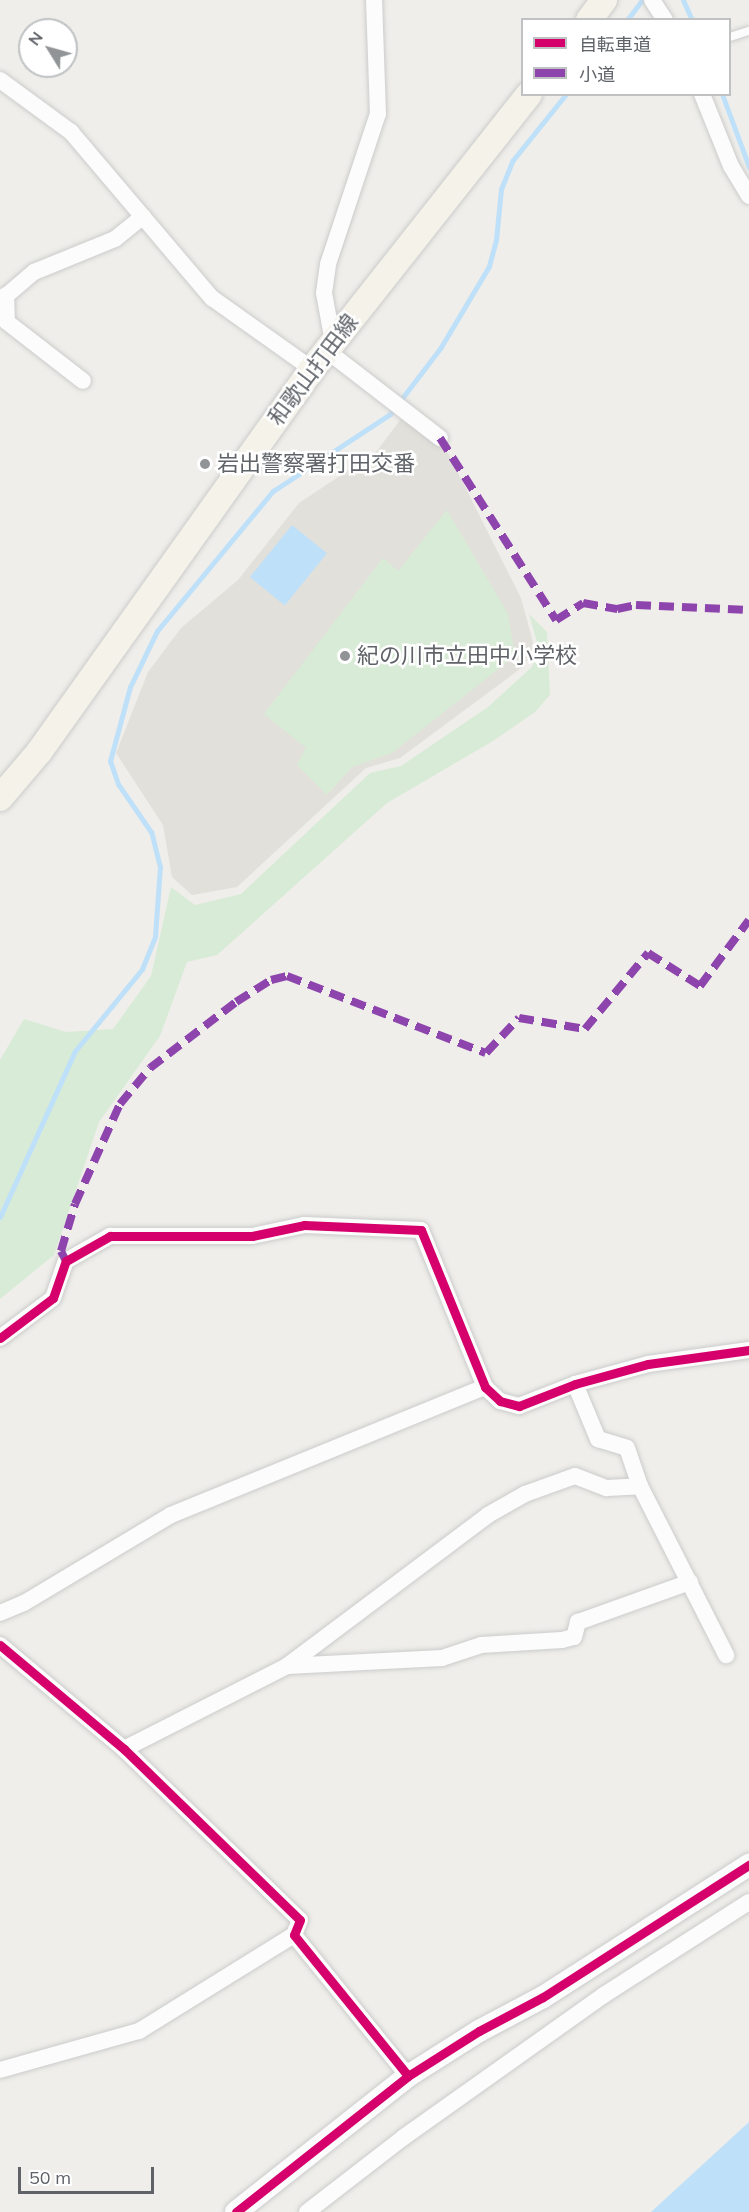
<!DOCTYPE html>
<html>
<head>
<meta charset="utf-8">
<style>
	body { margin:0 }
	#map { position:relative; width:749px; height:2212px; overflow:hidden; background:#efeeea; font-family:Mulish,"Noto Sans JP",sans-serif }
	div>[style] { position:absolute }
	.education>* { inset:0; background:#e2e0da }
	.green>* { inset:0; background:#d8ebd6 }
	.water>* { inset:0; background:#bfe0f9; transform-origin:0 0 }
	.stream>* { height:5px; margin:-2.5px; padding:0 2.5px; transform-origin:2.5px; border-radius:2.5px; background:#bfe0f9 }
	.roads { filter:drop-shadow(0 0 2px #cbcccc) drop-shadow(0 0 2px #cbcccc) }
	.lane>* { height:8px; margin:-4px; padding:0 4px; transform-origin:4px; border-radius:4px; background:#fdfcfc }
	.street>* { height:16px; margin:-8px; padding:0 8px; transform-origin:8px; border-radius:8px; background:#fdfcfc }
	.secondary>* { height:22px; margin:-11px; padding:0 11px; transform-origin:11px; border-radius:11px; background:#fdfcfc }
	.primary>* { height:26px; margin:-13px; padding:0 13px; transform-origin:13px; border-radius:13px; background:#f4f2e9 }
	.quiet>* { height:8px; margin-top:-4px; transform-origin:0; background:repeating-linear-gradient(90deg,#8e44ad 0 15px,transparent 0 23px) }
	.cycleway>* { height:9px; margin:-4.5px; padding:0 4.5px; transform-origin:4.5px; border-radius:4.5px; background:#d6006c }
	.dots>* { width:16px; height:16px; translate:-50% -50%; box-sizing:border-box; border:3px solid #fff; border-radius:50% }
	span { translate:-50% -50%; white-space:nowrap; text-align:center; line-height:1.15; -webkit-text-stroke:5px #fff; paint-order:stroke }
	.street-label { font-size:22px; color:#5f6368 }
	.poi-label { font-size:22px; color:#5f6368 }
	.left { translate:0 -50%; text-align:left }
	.legend { position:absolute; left:521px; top:18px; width:210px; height:78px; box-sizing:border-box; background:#fff; border:2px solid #bfc1c3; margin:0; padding:8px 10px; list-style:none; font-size:18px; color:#5f6368 }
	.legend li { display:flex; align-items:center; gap:12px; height:30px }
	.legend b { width:30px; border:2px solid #bfc1c3 }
	.north { position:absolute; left:18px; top:18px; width:60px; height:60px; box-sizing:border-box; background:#fff; border:2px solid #bfc1c3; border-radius:50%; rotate:307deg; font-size:16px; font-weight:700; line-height:24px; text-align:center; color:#5f6368 }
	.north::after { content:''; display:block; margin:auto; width:21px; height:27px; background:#919496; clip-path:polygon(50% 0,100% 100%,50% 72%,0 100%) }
	.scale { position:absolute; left:18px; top:2167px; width:136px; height:27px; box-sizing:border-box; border:3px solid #5f6368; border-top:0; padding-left:8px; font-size:18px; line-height:21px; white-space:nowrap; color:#5f6368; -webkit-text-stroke:4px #fff; paint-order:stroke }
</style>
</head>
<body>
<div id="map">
	<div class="education">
		<i style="clip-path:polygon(401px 419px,448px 453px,521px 598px,534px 646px,524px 666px,400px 758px,366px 768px,237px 887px,192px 895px,172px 877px,163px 825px,116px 753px,148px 672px,181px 628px,238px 580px,299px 503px,376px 452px)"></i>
	</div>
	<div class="green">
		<i style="clip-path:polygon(447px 510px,508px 614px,515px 656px,392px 753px,352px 767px,327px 795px,297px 765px,306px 748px,264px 714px,383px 558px,398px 571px)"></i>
		<i style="clip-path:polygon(529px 614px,547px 632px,550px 695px,535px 712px,493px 741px,387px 803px,217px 955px,187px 962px,160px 1036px,99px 1122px,54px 1255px,0 1299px,0 1060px,24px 1019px,66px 1032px,113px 1029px,151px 976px,171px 887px,195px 905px,241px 894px,370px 773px,401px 766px,488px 707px,532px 667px,539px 649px)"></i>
	</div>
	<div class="water">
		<i style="left:292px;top:525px;width:45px;height:67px;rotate:39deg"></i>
		<i style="clip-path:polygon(749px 2122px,749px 2212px,651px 2212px)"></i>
	</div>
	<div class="stream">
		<i style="left:683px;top:0;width:22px;rotate:66deg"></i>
		<i style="left:627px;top:20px;width:25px;rotate:-53deg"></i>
		<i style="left:722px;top:94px;width:78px;rotate:69.7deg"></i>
		<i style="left:0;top:1217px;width:182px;rotate:-65.7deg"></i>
		<i style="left:75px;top:1051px;width:106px;rotate:-50.7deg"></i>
		<i style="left:142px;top:969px;width:35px;rotate:-68deg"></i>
		<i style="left:155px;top:936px;width:69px;rotate:-85.9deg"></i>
		<i style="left:160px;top:867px;width:36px;rotate:-104deg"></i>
		<i style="left:151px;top:832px;width:58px;rotate:-124.5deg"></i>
		<i style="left:118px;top:784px;width:24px;rotate:-109deg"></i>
		<i style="left:110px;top:761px;width:77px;rotate:-74.9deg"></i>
		<i style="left:130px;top:687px;width:62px;rotate:-64.3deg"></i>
		<i style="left:157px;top:631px;width:182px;rotate:-50.4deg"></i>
		<i style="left:273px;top:491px;width:140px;rotate:-33.3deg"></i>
		<i style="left:390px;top:414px;width:84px;rotate:-52.7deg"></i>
		<i style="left:441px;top:347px;width:94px;rotate:-59.3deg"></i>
		<i style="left:489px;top:266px;width:27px;rotate:-75deg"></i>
		<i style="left:496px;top:240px;width:51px;rotate:-84.4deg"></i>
		<i style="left:501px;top:189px;width:31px;rotate:-68deg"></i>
		<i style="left:513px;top:160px;width:85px;rotate:-51.2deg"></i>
	</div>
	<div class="roads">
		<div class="lane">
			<i style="left:730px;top:37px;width:20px;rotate:-18deg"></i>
		</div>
		<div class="street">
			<i style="left:652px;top:0;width:24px;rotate:57deg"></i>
			<i style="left:0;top:80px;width:88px;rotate:36.2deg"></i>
			<i style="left:71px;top:132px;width:218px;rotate:49.7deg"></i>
			<i style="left:212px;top:298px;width:123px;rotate:35.4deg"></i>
			<i style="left:702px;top:94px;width:78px;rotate:68.1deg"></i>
			<i style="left:731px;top:166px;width:35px;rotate:59deg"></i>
			<i style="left:6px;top:295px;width:27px;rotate:88deg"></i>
			<i style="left:7px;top:322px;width:96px;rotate:37.8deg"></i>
			<i style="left:0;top:301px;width:45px;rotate:-40.5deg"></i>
			<i style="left:34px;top:272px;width:87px;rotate:-22.2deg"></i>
			<i style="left:115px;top:239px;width:36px;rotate:-39deg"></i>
			<i style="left:333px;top:342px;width:50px;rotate:-100.4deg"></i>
			<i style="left:324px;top:293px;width:29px;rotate:-82deg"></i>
			<i style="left:328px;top:264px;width:158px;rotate:-71.6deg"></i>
			<i style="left:378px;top:114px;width:114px;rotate:-92deg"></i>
			<i style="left:326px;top:350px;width:144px;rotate:37.7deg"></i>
			<i style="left:0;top:1338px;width:66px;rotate:-37deg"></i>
			<i style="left:53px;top:1298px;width:39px;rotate:-71deg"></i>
			<i style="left:66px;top:1261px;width:51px;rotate:-29.6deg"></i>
			<i style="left:110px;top:1236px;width:142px"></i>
			<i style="left:252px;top:1236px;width:53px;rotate:-11.9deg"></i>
			<i style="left:304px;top:1225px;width:117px;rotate:2.4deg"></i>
			<i style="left:421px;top:1230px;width:170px;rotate:67.8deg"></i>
			<i style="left:485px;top:1387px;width:21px;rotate:43deg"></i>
			<i style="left:500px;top:1401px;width:20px;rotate:15deg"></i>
			<i style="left:519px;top:1406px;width:60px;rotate:-21.4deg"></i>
			<i style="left:575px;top:1384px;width:76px;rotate:-15.3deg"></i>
			<i style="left:648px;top:1364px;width:102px;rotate:-7.9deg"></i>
			<i style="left:575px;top:1384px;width:60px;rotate:67.3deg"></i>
			<i style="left:598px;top:1439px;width:30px;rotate:17deg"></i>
			<i style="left:627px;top:1448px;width:40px;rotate:71.1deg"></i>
			<i style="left:640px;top:1486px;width:190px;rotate:63deg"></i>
			<i style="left:0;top:1613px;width:26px;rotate:-23deg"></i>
			<i style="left:24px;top:1603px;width:171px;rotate:-30.9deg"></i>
			<i style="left:171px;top:1515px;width:339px;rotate:-22.2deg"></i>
			<i style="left:0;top:1645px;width:162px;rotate:40deg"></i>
			<i style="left:124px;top:1749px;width:245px;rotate:44.2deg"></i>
			<i style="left:300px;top:1920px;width:16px;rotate:112deg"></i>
			<i style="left:294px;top:1935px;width:181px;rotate:51deg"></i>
			<i style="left:287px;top:1666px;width:155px;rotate:-3deg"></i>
			<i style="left:442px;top:1658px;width:41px;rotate:-18.4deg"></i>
			<i style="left:481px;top:1645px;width:81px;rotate:-3.5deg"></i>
			<i style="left:562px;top:1640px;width:12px;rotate:-14deg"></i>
			<i style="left:574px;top:1637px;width:16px;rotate:-75deg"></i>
			<i style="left:578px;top:1622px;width:119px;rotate:-19.7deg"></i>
			<i style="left:124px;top:1749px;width:183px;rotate:-27deg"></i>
			<i style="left:287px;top:1666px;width:251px;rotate:-36.9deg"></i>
			<i style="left:488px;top:1515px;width:43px;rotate:-29.6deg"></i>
			<i style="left:525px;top:1494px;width:53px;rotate:-19.8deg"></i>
			<i style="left:575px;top:1476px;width:34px;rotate:21deg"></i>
			<i style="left:607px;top:1488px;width:33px;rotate:-3deg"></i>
			<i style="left:0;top:2070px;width:144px;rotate:-15.7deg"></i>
			<i style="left:139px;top:2031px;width:182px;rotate:-31.8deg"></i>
			<i style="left:307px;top:2212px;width:123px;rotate:-37.7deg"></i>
			<i style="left:404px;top:2137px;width:245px;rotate:-35.4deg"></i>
			<i style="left:604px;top:1995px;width:172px;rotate:-32.7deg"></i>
		</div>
		<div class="secondary">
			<i style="left:236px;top:2212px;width:219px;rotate:-38.3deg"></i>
			<i style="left:408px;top:2076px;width:84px;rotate:-32.4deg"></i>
			<i style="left:479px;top:2031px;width:72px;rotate:-28deg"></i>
			<i style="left:543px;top:1997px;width:245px;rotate:-32.7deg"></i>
		</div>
		<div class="primary">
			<i style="left:589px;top:20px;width:25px;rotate:-53deg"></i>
			<i style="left:0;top:798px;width:60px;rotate:-49.7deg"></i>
			<i style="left:39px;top:752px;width:470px;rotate:-54.5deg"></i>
			<i style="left:312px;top:369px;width:350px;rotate:-51.7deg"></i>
		</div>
	</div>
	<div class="quiet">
		<i style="left:440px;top:438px;width:216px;rotate:57.5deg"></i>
		<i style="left:556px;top:620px;width:32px;rotate:-32deg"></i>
		<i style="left:583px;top:603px;width:35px;rotate:10deg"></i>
		<i style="left:617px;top:609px;width:19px;rotate:-12deg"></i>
		<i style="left:636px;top:605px;width:113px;rotate:2.5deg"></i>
		<i style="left:66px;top:1261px;width:11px;rotate:-117deg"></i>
		<i style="left:61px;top:1251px;width:49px;rotate:-73.4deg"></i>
		<i style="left:75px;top:1204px;width:110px;rotate:-65.8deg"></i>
		<i style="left:120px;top:1104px;width:47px;rotate:-50.2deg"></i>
		<i style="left:150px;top:1068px;width:108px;rotate:-37.5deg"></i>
		<i style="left:236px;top:1002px;width:41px;rotate:-32.2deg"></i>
		<i style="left:271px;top:980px;width:16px;rotate:-14deg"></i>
		<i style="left:287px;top:976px;width:213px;rotate:21.2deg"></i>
		<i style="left:486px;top:1053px;width:48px;rotate:-46.7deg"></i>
		<i style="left:519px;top:1018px;width:67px;rotate:9.5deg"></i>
		<i style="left:585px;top:1029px;width:99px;rotate:-50.3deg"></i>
		<i style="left:648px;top:953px;width:62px;rotate:32.4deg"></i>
		<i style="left:700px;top:986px;width:82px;rotate:-53.4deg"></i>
	</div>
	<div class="cycleway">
		<i style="left:0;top:1338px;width:66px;rotate:-37deg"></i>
		<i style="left:53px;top:1298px;width:39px;rotate:-71deg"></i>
		<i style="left:66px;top:1261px;width:51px;rotate:-29.6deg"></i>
		<i style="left:110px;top:1236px;width:142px"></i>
		<i style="left:252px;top:1236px;width:53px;rotate:-11.9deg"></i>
		<i style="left:304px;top:1225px;width:117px;rotate:2.4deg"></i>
		<i style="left:421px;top:1230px;width:170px;rotate:67.8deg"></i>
		<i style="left:485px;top:1387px;width:21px;rotate:43deg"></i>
		<i style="left:500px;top:1401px;width:20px;rotate:15deg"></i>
		<i style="left:519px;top:1406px;width:60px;rotate:-21.4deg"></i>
		<i style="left:575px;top:1384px;width:76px;rotate:-15.3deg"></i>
		<i style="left:648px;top:1364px;width:102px;rotate:-7.9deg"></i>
		<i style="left:0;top:1645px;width:162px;rotate:40deg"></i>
		<i style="left:124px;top:1749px;width:245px;rotate:44.2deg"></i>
		<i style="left:300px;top:1920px;width:16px;rotate:112deg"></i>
		<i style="left:294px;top:1935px;width:181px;rotate:51deg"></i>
		<i style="left:236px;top:2212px;width:219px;rotate:-38.3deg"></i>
		<i style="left:408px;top:2076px;width:84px;rotate:-32.4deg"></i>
		<i style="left:479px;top:2031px;width:72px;rotate:-28deg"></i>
		<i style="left:543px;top:1997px;width:245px;rotate:-32.7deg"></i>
	</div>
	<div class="dots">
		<i style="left:205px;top:464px;background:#919496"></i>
		<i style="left:345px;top:656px;background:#919496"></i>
	</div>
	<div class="street-label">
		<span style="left:313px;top:370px;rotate:-53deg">和歌山打田線</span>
	</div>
	<div class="poi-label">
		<span class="left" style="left:217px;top:464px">岩出警察署打田交番</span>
		<span class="left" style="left:357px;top:656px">紀の川市立田中小学校</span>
	</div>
	<ul class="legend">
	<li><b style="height:8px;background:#d6006c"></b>自転車道</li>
	<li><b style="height:8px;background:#8e44ad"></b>小道</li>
	</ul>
	<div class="north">N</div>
	<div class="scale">50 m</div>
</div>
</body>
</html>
